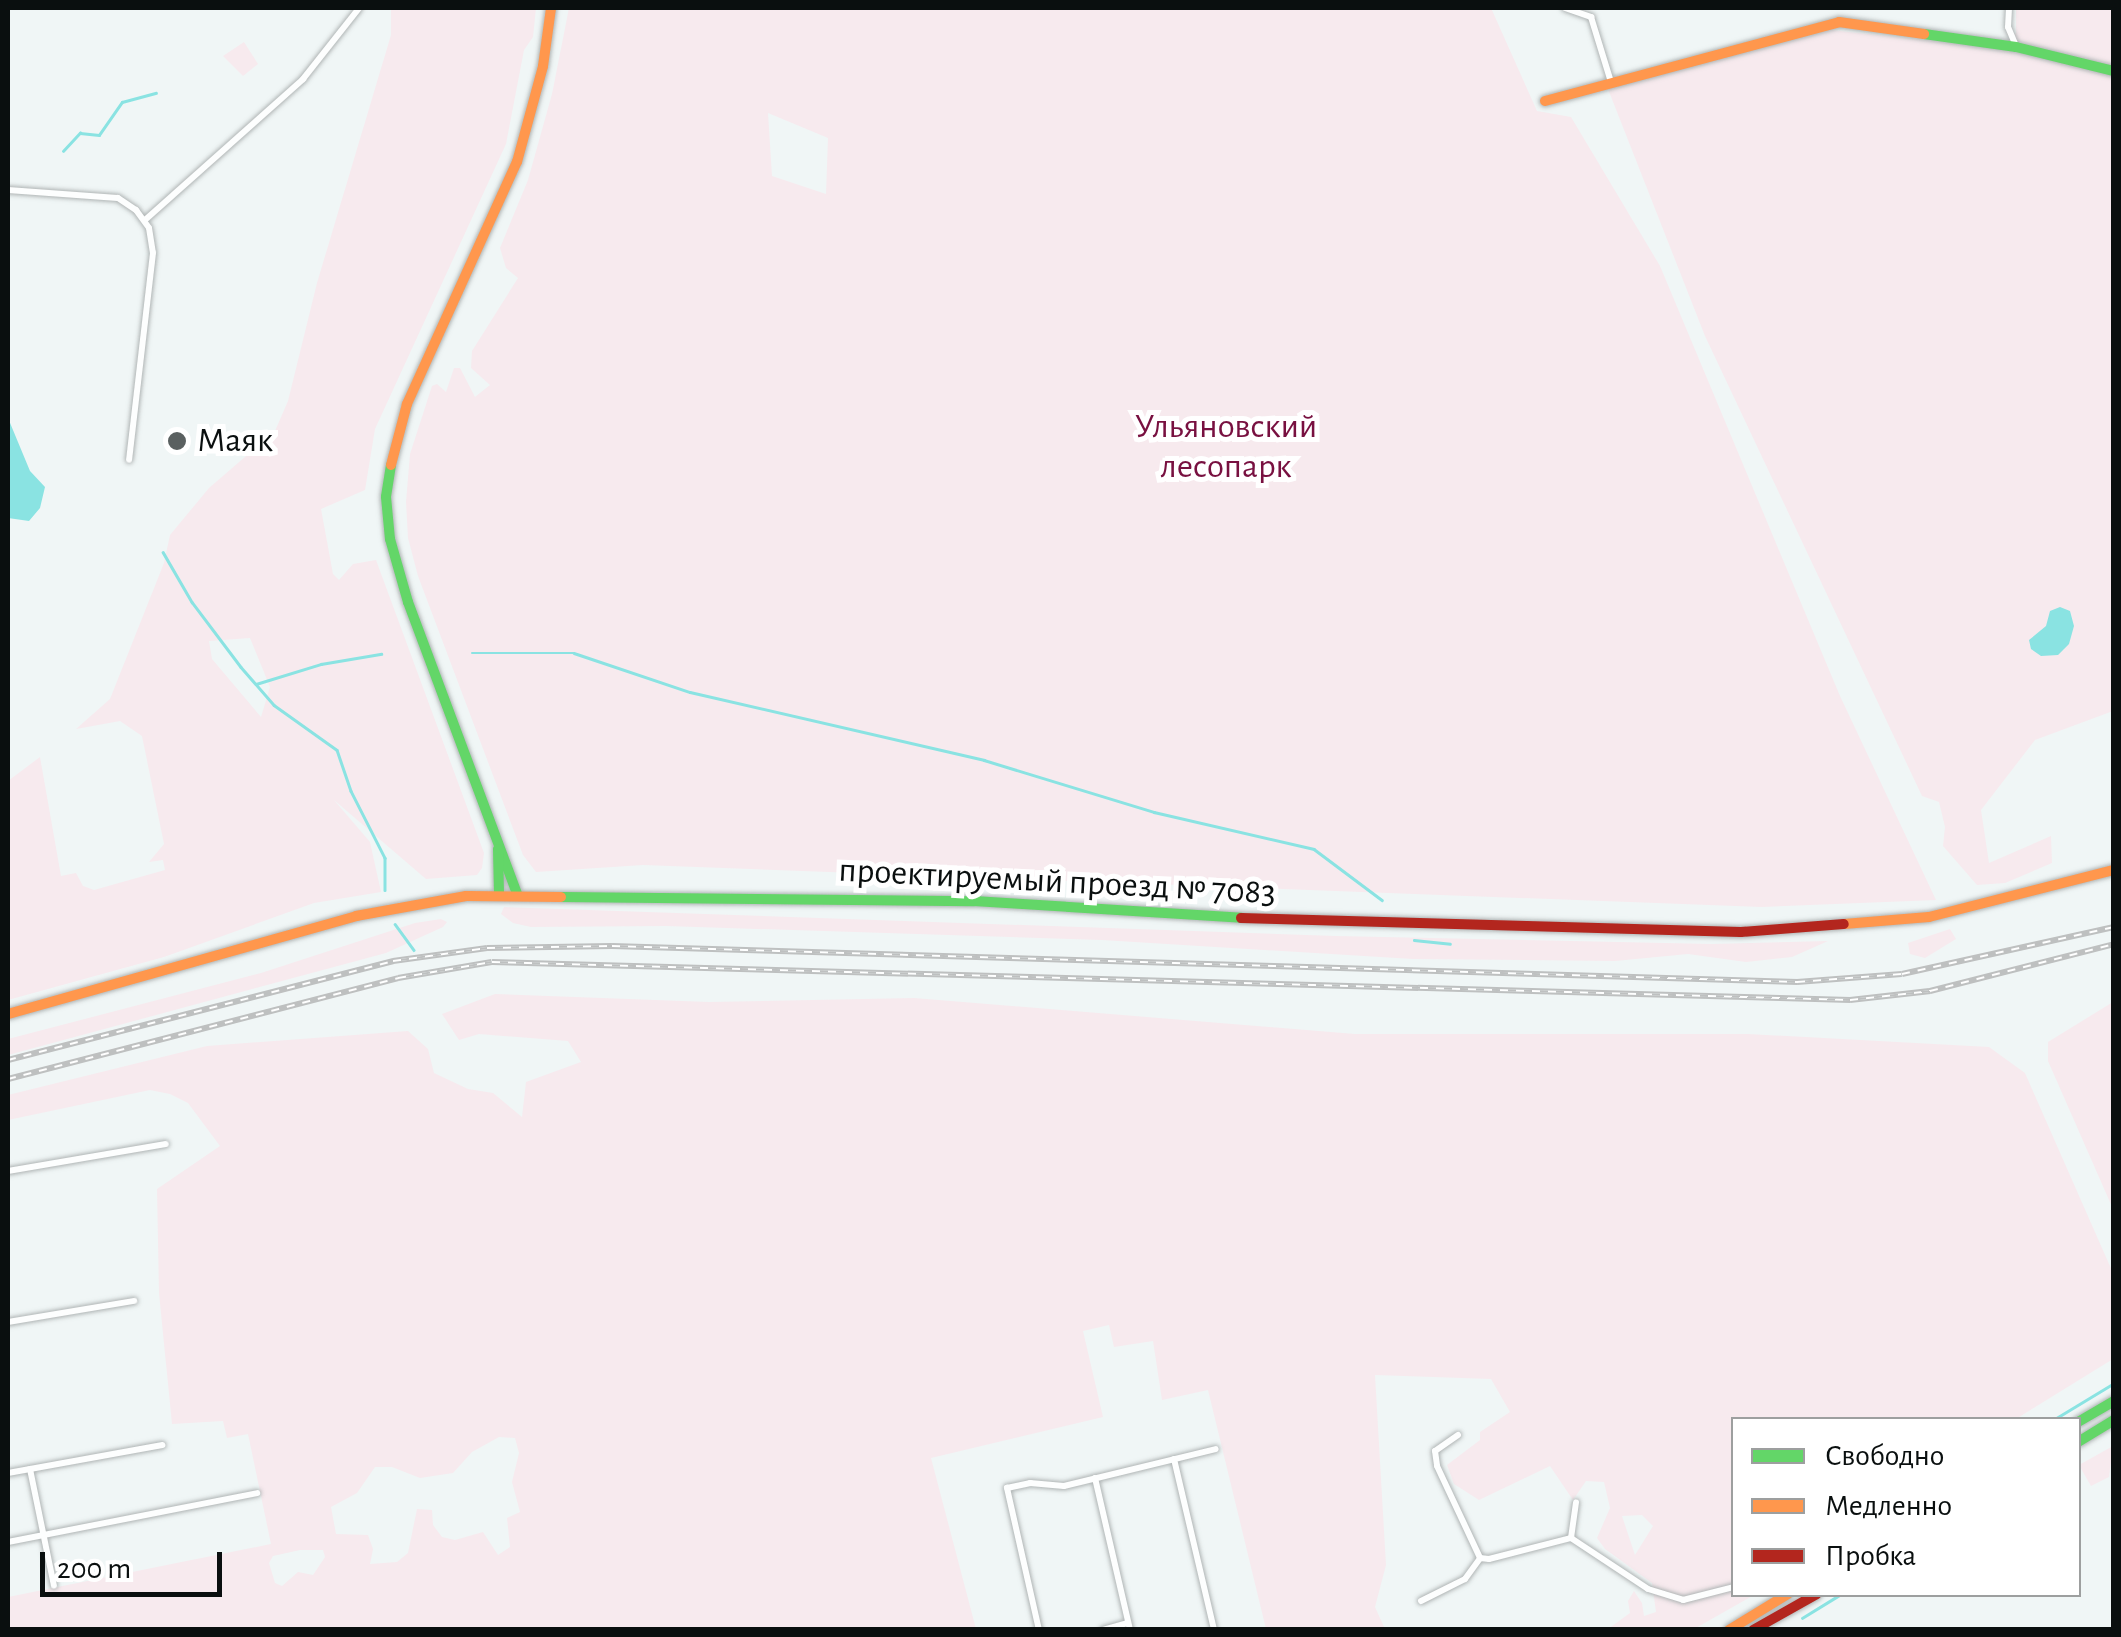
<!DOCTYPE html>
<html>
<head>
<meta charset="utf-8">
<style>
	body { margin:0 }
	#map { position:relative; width:2121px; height:1637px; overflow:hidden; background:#f0f6f6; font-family:"Alegreya Sans",sans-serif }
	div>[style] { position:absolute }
	.green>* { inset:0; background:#f7eaee }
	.water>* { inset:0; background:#8ae3e2 }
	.stream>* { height:2.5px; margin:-1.25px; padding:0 1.25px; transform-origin:1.25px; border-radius:1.25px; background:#8ae3e2 }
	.roads { filter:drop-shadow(0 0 2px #b0b5b5) drop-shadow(0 0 2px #b0b5b5) }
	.street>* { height:6px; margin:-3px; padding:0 3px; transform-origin:3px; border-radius:3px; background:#fdfefe }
	.fast>* { height:10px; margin:-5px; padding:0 5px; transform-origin:5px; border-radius:5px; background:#63d668 }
	.slow>* { height:10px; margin:-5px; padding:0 5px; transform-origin:5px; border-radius:5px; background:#ff974d }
	.jam>* { height:10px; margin:-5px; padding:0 5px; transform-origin:5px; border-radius:5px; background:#b3261e }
	.rail>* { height:6px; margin-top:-3px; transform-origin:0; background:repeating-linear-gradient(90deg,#fff 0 8px,#bec0c0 0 16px); box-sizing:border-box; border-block:2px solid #bec0c0 }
	.dots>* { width:28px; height:28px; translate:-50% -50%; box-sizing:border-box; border:5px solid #fff; border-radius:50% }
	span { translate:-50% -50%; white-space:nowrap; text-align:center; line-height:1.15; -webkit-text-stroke:10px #fff; paint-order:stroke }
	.park-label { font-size:35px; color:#781040 }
	.poi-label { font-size:35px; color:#0a0f0f }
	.left { translate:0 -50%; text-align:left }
	.street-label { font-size:35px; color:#0a0f0f }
	.frame { position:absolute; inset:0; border:10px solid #0a0f0f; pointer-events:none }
	.legend { position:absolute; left:1731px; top:1417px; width:350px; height:180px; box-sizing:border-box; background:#fff; border:2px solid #9d9f9f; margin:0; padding:12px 18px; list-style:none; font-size:30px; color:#0a0f0f }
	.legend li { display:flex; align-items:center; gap:20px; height:50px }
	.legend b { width:50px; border:2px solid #9d9f9f }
	.scale { position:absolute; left:40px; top:1552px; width:182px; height:45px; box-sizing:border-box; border:5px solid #0a0f0f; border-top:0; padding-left:12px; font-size:30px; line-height:35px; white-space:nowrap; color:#0a0f0f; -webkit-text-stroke:8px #fff; paint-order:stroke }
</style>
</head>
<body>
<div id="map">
	<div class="green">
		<i style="clip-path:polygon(evenodd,391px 8px,536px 8px,533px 37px,524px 50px,506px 144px,375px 429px,365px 490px,321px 509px,333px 574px,339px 580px,353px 564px,376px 560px,484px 853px,482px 868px,477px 875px,426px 879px,334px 800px,370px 842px,381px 892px,314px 903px,164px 957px,8px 1000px,8px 781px,40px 757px,61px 876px,76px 873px,83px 886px,94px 890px,165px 870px,163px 860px,149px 862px,164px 844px,142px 736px,120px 721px,76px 729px,110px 699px,164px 563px,170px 535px,209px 488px,275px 431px,288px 401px,317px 283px,391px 35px,391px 8px,250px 638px,270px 687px,261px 717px,212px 659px,209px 641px,250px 638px)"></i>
		<i style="clip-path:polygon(evenodd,569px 8px,1491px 8px,1537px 111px,1571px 117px,1660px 266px,1840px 696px,1936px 900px,1762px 907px,643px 865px,536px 872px,523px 855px,418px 576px,408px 538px,406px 502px,410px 454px,432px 386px,437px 384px,446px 392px,454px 368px,460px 368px,475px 397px,490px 385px,471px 368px,472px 351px,518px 278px,506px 268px,500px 248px,528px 180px,552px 94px,569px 8px,768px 113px,828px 138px,826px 194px,772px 176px,768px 113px)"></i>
		<i style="clip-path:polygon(2016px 8px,2113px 8px,2113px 711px,2035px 740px,1981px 810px,1989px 863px,2051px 836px,2052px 863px,2005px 883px,1977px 885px,1943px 846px,1945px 827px,1939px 802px,1922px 796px,1705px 336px,1608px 89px,1831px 30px,2000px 48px,2016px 33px)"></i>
		<i style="clip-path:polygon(244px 42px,258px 64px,243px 76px,223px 56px)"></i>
		<i style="clip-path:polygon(504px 907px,1336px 936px,1713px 944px,1828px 941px,1792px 957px,1746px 962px,1688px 954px,1615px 961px,1413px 959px,1102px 940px,666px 926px,531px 927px,513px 923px,501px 914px)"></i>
		<i style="clip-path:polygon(441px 919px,447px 922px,443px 927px,386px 953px,8px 1055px,8px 1039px,261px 973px,415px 923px)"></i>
		<i style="clip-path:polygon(1950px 929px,1956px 939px,1925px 958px,1910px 954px,1908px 943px)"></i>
		<i style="clip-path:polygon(evenodd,495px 994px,709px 1002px,914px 998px,1355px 1034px,1748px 1034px,1989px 1047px,2025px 1073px,2113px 1273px,2113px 1359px,2016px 1419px,1734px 1420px,1734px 1594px,1754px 1595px,1694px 1629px,1608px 1629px,1630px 1613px,1628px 1601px,1634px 1591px,1642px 1603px,1644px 1616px,1656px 1612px,1652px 1583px,1605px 1549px,1597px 1538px,1610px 1508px,1604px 1482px,1586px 1481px,1573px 1500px,1550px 1466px,1479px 1500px,1454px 1484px,1447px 1465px,1480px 1440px,1480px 1432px,1510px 1412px,1491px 1379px,1375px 1375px,1386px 1565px,1375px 1607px,1385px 1629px,1266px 1629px,1208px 1390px,1162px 1400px,1153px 1341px,1114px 1347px,1109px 1325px,1083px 1331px,1103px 1417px,931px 1458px,976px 1629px,8px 1629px,8px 1597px,271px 1544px,248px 1434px,227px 1438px,223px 1421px,172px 1424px,159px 1293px,157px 1189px,220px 1146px,188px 1103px,170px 1094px,150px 1090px,8px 1120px,8px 1095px,207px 1046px,408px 1031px,428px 1049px,434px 1073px,468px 1089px,493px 1093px,522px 1117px,526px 1082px,581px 1062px,568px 1041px,479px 1034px,459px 1040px,442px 1014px,495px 994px,499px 1437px,515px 1438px,519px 1453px,512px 1482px,520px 1512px,507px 1518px,510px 1547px,498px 1555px,483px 1532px,455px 1540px,442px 1537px,433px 1525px,432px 1510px,417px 1509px,408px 1553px,397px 1562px,370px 1564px,373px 1549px,368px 1535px,336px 1534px,331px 1507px,357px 1493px,375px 1467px,392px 1467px,420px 1478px,453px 1473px,472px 1452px,499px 1437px,495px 994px,1642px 1515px,1653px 1526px,1635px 1555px,1622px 1516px,1642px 1515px,495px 994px,300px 1550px,323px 1550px,325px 1557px,313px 1575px,298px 1572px,282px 1586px,275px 1583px,269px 1563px,273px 1556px,300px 1550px)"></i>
		<i style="clip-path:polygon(2113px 1002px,2113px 1209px,2048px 1061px,2048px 1042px)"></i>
		<i style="clip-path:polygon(2113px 1446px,2109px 1477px,2091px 1486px,2079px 1465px)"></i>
	</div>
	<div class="water">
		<i style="clip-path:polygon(8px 418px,30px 471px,45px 487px,40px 508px,29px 521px,8px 518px)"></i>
		<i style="clip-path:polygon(2060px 607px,2070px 611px,2074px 626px,2069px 644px,2058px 655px,2041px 656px,2031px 649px,2029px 640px,2046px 626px,2050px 611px)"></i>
	</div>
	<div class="stream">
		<i style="left:63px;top:151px;width:25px;rotate:-47deg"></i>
		<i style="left:80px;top:133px;width:19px;rotate:6deg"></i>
		<i style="left:99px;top:135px;width:40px;rotate:-55.1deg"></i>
		<i style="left:122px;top:102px;width:35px;rotate:-15deg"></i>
		<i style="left:163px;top:552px;width:58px;rotate:59.9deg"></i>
		<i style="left:192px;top:602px;width:81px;rotate:53deg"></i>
		<i style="left:241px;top:667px;width:50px;rotate:49deg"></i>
		<i style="left:274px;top:705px;width:77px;rotate:35.5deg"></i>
		<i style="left:337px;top:750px;width:43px;rotate:71.1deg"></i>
		<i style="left:351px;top:791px;width:75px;rotate:63.1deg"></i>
		<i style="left:385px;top:858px;width:32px;rotate:90deg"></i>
		<i style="left:472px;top:653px;width:102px"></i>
		<i style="left:574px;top:653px;width:122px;rotate:18.6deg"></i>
		<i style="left:690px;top:692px;width:302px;rotate:13deg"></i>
		<i style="left:984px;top:760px;width:178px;rotate:17deg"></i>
		<i style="left:1154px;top:812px;width:164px;rotate:13deg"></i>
		<i style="left:1314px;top:849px;width:85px;rotate:36.9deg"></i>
		<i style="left:256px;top:684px;width:68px;rotate:-17.1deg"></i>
		<i style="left:321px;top:664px;width:61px;rotate:-9.5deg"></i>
		<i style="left:395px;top:924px;width:32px;rotate:54deg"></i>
		<i style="left:1414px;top:940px;width:36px;rotate:6deg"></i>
		<i style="left:2053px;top:1420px;width:71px;rotate:-31.2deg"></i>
		<i style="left:1802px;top:1618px;width:46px;rotate:-31.6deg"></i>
	</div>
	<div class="roads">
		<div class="street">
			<i style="left:1565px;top:8px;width:28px;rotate:19deg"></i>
			<i style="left:1591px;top:17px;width:68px;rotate:72.9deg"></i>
			<i style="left:2009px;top:8px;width:19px;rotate:93deg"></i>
			<i style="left:2008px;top:27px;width:21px;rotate:67deg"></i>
			<i style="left:8px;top:190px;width:110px;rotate:4.2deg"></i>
			<i style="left:118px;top:198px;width:22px;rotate:34deg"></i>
			<i style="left:136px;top:210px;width:22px;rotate:54deg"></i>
			<i style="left:149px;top:228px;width:25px;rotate:81deg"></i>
			<i style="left:153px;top:253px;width:208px;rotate:96.6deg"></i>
			<i style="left:145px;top:220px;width:212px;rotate:-41.7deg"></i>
			<i style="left:303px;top:79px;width:90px;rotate:-51.7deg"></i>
			<i style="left:8px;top:1171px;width:160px;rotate:-9.7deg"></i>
			<i style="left:8px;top:1322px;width:128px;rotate:-9.5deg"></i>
			<i style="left:1458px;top:1435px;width:28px;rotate:145deg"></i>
			<i style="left:1435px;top:1451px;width:15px;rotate:82deg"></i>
			<i style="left:1437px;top:1466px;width:102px;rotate:64.9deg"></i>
			<i style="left:1174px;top:1459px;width:176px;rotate:76.8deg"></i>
			<i style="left:30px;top:1469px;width:119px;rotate:78.4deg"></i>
			<i style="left:8px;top:1473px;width:157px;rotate:-10.3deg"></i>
			<i style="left:1095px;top:1478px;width:156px;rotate:77deg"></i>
			<i style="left:1571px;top:1538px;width:36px;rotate:-82deg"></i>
			<i style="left:8px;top:1542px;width:254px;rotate:-11.1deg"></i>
			<i style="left:1421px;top:1601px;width:49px;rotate:-26.6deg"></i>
			<i style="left:1465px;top:1579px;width:26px;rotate:-54deg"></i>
			<i style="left:1480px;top:1558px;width:9px;rotate:6deg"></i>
			<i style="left:1489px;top:1559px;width:85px;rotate:-14.4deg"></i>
			<i style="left:1571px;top:1538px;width:92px;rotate:33.5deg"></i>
			<i style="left:1648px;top:1589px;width:37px;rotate:17deg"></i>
			<i style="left:1683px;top:1600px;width:53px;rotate:-14.3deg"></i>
			<i style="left:1039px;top:1630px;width:146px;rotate:-102.7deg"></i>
			<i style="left:1007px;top:1488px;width:24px;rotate:-12deg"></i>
			<i style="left:1030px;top:1483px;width:34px;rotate:5deg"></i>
			<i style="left:1064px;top:1486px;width:156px;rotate:-13.7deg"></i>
			<i style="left:1103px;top:1630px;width:26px;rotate:-16deg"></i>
		</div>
		<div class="fast">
			<i style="left:1924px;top:34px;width:93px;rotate:8deg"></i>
			<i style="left:2016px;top:47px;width:101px;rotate:13.8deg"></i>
			<i style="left:391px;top:465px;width:32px;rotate:99deg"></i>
			<i style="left:386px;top:497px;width:42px;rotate:84.6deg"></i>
			<i style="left:390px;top:539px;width:66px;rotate:74.1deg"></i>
			<i style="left:408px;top:602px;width:312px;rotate:69.5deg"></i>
			<i style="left:498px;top:849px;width:45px;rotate:88.7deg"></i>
			<i style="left:561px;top:897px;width:413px;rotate:0.6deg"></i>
			<i style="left:974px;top:901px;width:268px;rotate:3.6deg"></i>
			<i style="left:2078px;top:1422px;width:42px;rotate:-30.3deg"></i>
			<i style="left:2078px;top:1442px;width:42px;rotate:-31.4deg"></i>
		</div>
		<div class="slow">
			<i style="left:1545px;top:101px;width:304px;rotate:-15deg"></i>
			<i style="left:1839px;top:22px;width:86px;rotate:8deg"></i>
			<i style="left:391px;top:465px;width:63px;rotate:-75.3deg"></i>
			<i style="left:407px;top:404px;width:266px;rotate:-65.6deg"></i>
			<i style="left:517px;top:162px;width:99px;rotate:-74.8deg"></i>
			<i style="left:543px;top:66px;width:59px;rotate:-82.1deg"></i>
			<i style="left:1844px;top:924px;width:85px;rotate:-4.7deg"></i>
			<i style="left:1929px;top:917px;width:191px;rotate:-14.3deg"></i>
			<i style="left:8px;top:1014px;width:362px;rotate:-15.7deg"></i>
			<i style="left:356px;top:916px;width:112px;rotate:-10.3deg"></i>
			<i style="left:466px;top:896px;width:95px;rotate:0.6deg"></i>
			<i style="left:1729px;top:1630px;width:69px;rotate:-31.4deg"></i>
		</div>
		<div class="jam">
			<i style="left:1241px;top:918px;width:500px;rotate:1.6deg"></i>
			<i style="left:1741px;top:932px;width:103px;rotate:-4.4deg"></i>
			<i style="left:1753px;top:1630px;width:73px;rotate:-29.4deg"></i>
		</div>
	</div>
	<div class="rail">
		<i style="left:8px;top:1060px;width:398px;rotate:-14.4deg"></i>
		<i style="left:393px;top:961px;width:95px;rotate:-7.9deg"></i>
		<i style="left:487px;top:948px;width:125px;rotate:-0.9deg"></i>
		<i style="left:612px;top:946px;width:1186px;rotate:1.74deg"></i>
		<i style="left:1797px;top:982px;width:105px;rotate:-4.4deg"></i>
		<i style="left:1902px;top:974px;width:217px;rotate:-12.5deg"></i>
		<i style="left:8px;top:1079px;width:403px;rotate:-14.5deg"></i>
		<i style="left:398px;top:978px;width:95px;rotate:-9.7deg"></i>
		<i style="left:492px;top:962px;width:1359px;rotate:1.6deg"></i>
		<i style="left:1850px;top:1000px;width:81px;rotate:-6.4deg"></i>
		<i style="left:1930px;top:991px;width:190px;rotate:-14.3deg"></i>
	</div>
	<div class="dots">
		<i style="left:177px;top:441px;background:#5a6060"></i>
	</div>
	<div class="park-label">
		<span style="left:1226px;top:447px">Ульяновский<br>лесопарк</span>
	</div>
	<div class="poi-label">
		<span class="left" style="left:197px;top:441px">Маяк</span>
	</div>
	<div class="street-label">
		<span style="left:1057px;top:882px;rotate:3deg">проектируемый проезд № 7083</span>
	</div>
	<div class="frame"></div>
	<ul class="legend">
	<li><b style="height:12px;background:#63d668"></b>Свободно</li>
	<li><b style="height:12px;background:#ff974d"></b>Медленно</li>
	<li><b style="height:12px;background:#b3261e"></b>Пробка</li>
	</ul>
	<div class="scale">200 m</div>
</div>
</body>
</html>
